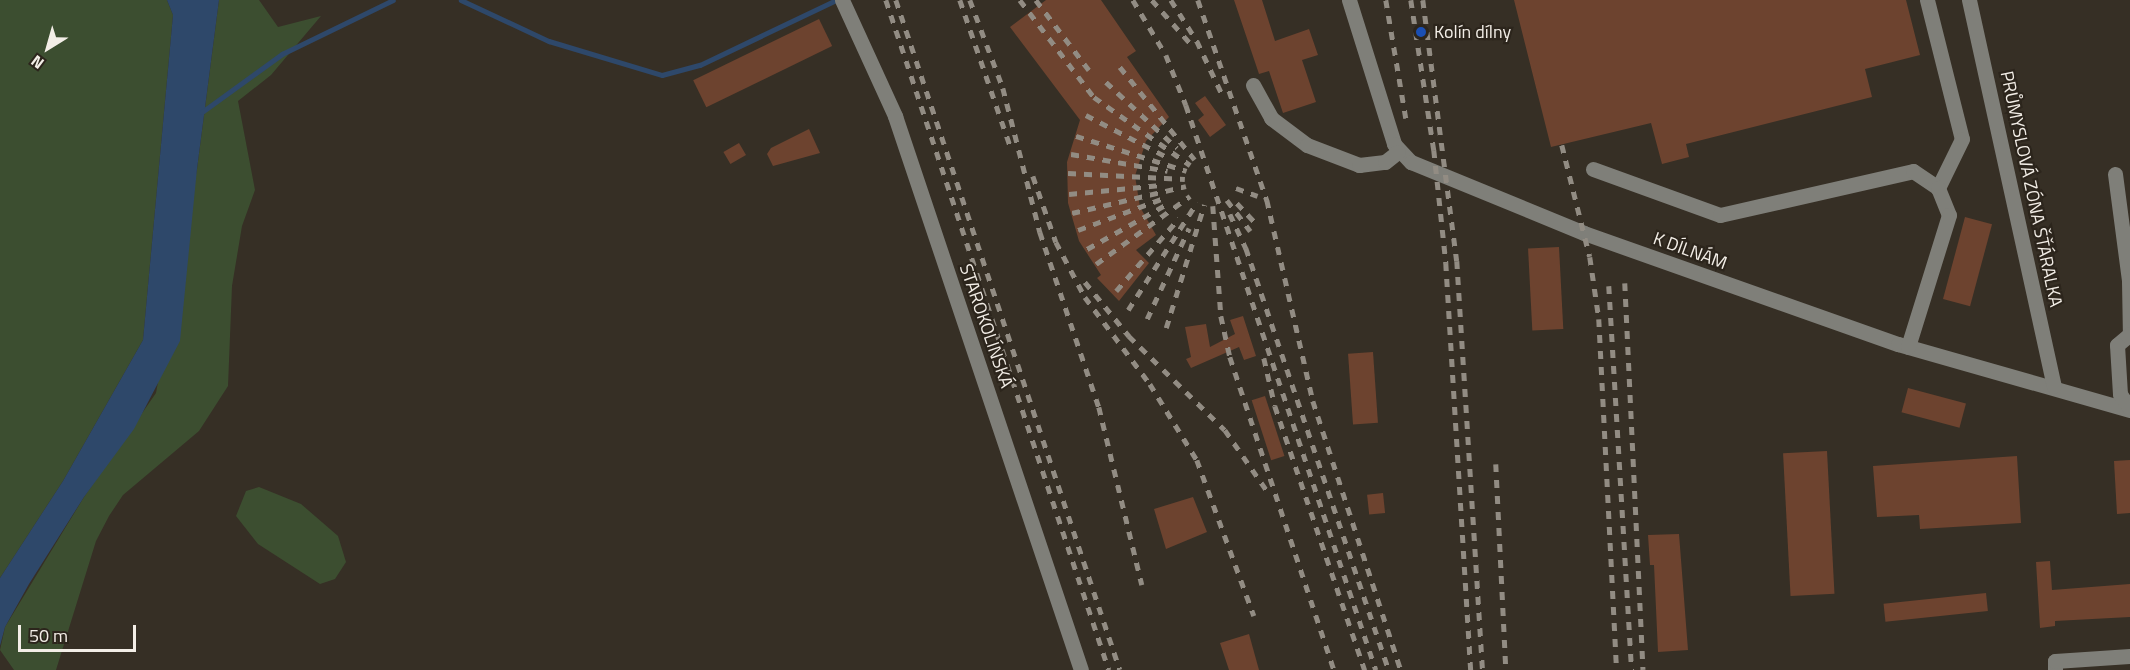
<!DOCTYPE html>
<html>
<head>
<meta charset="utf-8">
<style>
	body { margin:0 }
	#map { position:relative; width:2130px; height:670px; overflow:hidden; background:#362f25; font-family:"Titillium Web",sans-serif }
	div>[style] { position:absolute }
	.green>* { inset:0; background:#3c4e30 }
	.water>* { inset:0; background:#2e486a }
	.stream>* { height:4.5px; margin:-2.25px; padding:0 2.25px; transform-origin:2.25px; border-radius:2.25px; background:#2e486a }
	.building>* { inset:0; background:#6d432f; transform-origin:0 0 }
	.minor>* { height:15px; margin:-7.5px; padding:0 7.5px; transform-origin:7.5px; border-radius:7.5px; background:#7f7f79 }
	.rail>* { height:4.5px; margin-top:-2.25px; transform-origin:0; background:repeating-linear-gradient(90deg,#928c83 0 8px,transparent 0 16px) }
	.dots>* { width:16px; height:16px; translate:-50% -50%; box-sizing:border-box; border:3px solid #2c251c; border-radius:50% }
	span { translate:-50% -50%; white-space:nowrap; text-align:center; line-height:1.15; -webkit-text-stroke:4.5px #2c251c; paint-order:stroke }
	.poi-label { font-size:18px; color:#f3eee7 }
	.left { translate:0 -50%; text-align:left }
	.street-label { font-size:18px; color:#f3eee7 }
	.north { position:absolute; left:18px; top:18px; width:60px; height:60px; -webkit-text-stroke:4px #2c251c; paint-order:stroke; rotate:217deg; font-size:16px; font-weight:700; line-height:24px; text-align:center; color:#f3eee7 }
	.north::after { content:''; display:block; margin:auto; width:21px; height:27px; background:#f3eee7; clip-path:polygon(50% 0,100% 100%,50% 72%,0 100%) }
	.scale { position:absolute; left:18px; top:625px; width:118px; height:27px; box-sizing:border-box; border:3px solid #f3eee7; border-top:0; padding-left:8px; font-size:18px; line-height:21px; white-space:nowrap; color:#f3eee7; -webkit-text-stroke:4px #2c251c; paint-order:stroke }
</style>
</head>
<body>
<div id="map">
	<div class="green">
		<i style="clip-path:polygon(0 0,167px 0,173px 15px,143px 340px,63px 481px,0 578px)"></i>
		<i style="clip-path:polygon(219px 0,259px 0,278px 27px,321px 16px,271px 75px,238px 101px,255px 190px,242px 226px,232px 286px,228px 386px,199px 431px,123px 495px,109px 516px,96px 541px,56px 670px,14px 670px,0 650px,5px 627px,84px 497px,156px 393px,197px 169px)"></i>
		<i style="clip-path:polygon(259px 487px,301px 504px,338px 536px,346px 562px,335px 579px,320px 584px,258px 544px,236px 516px,246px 491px)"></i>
	</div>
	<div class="water">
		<i style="clip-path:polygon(167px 0,219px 0,197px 169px,180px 341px,134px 429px,84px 497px,29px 584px,5px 627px,0 646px,0 578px,63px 481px,143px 340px,173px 15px)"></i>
	</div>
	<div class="stream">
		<i style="left:461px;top:0;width:97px;rotate:25deg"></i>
		<i style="left:549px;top:41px;width:118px;rotate:16.7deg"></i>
		<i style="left:662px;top:75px;width:39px;rotate:-15deg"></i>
		<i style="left:700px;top:65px;width:151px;rotate:-25.5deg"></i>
		<i style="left:202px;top:112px;width:99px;rotate:-35.9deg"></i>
		<i style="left:282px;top:54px;width:123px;rotate:-25.9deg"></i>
	</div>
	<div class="building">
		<i style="clip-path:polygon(1046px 0,1101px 0,1136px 51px,1127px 57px,1169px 117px,1146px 141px,1135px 176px,1140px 207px,1156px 235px,1136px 250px,1149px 263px,1119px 301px,1097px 278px,1101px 275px,1079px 241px,1068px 203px,1067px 162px,1080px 120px,1010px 27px)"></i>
		<i style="clip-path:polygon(1234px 0,1262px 0,1275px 41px,1309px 29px,1318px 55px,1302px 60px,1316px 102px,1283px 113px,1269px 71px,1259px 74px)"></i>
		<i style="clip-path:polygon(1514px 0,1906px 0,1920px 55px,1865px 69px,1872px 97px,1686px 144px,1689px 157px,1662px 164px,1651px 123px,1551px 147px)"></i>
		<i style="left:819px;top:19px;width:30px;height:140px;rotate:64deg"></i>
		<i style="clip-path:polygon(1205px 96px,1226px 125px,1210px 137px,1198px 120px,1204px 115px,1195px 103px)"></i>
		<i style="clip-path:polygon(809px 129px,820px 153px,773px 166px,767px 154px,771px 148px)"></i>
		<i style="left:739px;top:143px;width:14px;height:18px;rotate:60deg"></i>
		<i style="left:1965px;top:217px;width:28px;height:85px;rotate:15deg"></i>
		<i style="left:1559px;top:247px;width:82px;height:31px;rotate:87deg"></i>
		<i style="clip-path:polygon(1243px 316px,1256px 356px,1244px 360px,1239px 347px,1191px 368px,1186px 359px,1191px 357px,1185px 327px,1206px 324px,1210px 347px,1235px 334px,1230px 320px)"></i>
		<i style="left:1373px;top:352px;width:71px;height:25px;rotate:86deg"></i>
		<i style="left:1908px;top:388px;width:60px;height:25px;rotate:15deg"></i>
		<i style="left:1265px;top:396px;width:63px;height:14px;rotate:72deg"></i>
		<i style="left:1827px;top:451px;width:143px;height:44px;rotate:87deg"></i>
		<i style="clip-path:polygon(2017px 456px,2021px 523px,1920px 529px,1919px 515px,1877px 517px,1873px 466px)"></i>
		<i style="clip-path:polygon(2130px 460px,2130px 513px,2117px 514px,2114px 461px)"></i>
		<i style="left:1383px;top:493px;width:20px;height:16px;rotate:84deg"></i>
		<i style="clip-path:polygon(1193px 497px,1207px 532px,1166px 549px,1154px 509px)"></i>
		<i style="clip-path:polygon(1679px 534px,1688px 650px,1658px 652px,1654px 565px,1650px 565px,1648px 535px)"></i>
		<i style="clip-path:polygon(2050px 561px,2052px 590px,2130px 584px,2130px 617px,2055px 621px,2055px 626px,2040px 628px,2036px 562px)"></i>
		<i style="left:1986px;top:593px;width:18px;height:103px;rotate:84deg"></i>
		<i style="clip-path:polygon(1249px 634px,1259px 670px,1229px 670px,1220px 643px)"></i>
	</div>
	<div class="minor">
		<i style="left:842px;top:0;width:128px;rotate:65.4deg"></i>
		<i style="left:895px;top:116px;width:584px;rotate:71.44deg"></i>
		<i style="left:1349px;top:0;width:151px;rotate:72.6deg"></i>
		<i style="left:1394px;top:144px;width:25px;rotate:47deg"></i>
		<i style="left:1411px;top:162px;width:187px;rotate:22.3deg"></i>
		<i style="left:1584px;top:233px;width:333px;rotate:19.5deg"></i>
		<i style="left:1898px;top:344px;width:241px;rotate:15.9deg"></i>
		<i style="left:1927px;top:0;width:143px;rotate:75.9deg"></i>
		<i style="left:1962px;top:139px;width:55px;rotate:116.1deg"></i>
		<i style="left:1969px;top:0;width:395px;rotate:77.6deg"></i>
		<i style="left:1253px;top:85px;width:38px;rotate:61deg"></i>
		<i style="left:1271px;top:118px;width:45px;rotate:36.9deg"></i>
		<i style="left:1307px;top:145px;width:56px;rotate:21deg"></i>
		<i style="left:1359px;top:165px;width:26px;rotate:-7deg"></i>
		<i style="left:1385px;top:162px;width:16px;rotate:-38deg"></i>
		<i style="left:1593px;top:169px;width:135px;rotate:19.9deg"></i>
		<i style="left:1720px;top:215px;width:198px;rotate:-12.8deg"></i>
		<i style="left:1913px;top:171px;width:30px;rotate:34deg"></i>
		<i style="left:1938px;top:188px;width:29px;rotate:68deg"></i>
		<i style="left:1949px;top:215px;width:138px;rotate:107.3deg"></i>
		<i style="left:2115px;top:174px;width:108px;rotate:82.5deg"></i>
		<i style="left:2129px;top:281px;width:56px;rotate:89deg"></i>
		<i style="left:2130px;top:334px;width:17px;rotate:140deg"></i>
		<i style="left:2117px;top:345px;width:49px;rotate:86.5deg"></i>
		<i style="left:2120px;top:394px;width:18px;rotate:56deg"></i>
		<i style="left:2055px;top:670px;width:9px;rotate:-90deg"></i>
		<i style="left:2055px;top:661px;width:75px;rotate:-3.8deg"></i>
	</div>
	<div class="rail">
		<i style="left:886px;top:0;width:706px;rotate:71.59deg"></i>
		<i style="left:896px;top:0;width:706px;rotate:71.51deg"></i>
		<i style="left:960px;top:0;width:157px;rotate:71deg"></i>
		<i style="left:970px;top:0;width:94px;rotate:69.4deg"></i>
		<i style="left:1003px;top:88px;width:149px;rotate:75.6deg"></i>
		<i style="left:1040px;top:232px;width:185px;rotate:71.4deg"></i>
		<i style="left:1099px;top:407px;width:183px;rotate:76.4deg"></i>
		<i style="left:1020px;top:0;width:122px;rotate:52.7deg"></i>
		<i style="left:1094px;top:97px;width:118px;rotate:35.3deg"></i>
		<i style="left:1036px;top:0;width:88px;rotate:52.9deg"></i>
		<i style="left:1133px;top:0;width:64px;rotate:59deg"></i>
		<i style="left:1166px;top:55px;width:54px;rotate:68.2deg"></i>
		<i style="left:1186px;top:105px;width:596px;rotate:71.41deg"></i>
		<i style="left:1152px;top:0;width:57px;rotate:48.5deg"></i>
		<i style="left:1171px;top:0;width:49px;rotate:57.6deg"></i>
		<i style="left:1197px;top:41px;width:63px;rotate:64.7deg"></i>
		<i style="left:1198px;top:0;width:212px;rotate:71deg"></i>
		<i style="left:1267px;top:200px;width:206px;rotate:77.1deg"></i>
		<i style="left:1313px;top:401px;width:283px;rotate:71.9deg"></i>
		<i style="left:1386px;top:0;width:120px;rotate:80.4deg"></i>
		<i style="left:1411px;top:0;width:152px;rotate:81.3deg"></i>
		<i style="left:1434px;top:150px;width:114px;rotate:83.9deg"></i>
		<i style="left:1446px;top:263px;width:408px;rotate:86.5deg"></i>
		<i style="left:1423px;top:0;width:263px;rotate:82.6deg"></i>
		<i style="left:1457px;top:261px;width:410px;rotate:86.4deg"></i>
		<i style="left:1120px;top:67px;width:119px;rotate:51.1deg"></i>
		<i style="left:1106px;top:82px;width:97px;rotate:42.9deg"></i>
		<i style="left:1086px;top:115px;width:91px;rotate:27.4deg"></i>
		<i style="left:1076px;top:136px;width:116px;rotate:17.5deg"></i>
		<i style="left:1562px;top:145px;width:115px;rotate:76deg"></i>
		<i style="left:1590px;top:257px;width:63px;rotate:81.7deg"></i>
		<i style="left:1599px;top:319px;width:351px;rotate:87.1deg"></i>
		<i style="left:1071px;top:154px;width:98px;rotate:9.9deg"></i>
		<i style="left:1068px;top:173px;width:117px;rotate:2.9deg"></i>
		<i style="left:1033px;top:176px;width:70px;rotate:70.8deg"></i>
		<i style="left:1056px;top:242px;width:62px;rotate:62.2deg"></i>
		<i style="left:1085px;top:297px;width:109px;rotate:53.2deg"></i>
		<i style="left:1150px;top:384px;width:89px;rotate:58.3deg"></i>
		<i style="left:1197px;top:460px;width:166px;rotate:69.9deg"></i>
		<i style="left:1236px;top:188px;width:23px;rotate:20deg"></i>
		<i style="left:1069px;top:194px;width:92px;rotate:-5.6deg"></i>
		<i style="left:1227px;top:200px;width:39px;rotate:53deg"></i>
		<i style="left:1237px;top:203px;width:26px;rotate:47deg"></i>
		<i style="left:1213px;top:206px;width:110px;rotate:85.8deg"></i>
		<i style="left:1221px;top:316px;width:42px;rotate:77.6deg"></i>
		<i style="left:1230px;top:357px;width:330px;rotate:71.6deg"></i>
		<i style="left:1072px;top:213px;width:117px;rotate:-13.3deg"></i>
		<i style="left:1230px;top:214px;width:38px;rotate:65deg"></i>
		<i style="left:1246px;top:248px;width:446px;rotate:71.3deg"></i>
		<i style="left:1078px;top:230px;width:92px;rotate:-20.4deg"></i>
		<i style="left:1087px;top:249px;width:92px;rotate:-29.4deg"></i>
		<i style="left:1096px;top:264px;width:116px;rotate:-35.9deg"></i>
		<i style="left:1085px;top:282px;width:70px;rotate:50.8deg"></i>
		<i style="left:1129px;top:336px;width:134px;rotate:44.4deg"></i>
		<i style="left:1225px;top:430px;width:75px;rotate:55.3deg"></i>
		<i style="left:1625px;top:283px;width:387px;rotate:87.3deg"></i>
		<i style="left:1609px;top:286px;width:385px;rotate:86.6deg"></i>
		<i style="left:1116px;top:291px;width:96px;rotate:-49.2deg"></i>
		<i style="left:1128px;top:310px;width:128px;rotate:-57.4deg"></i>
		<i style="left:1147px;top:319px;width:100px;rotate:-65.2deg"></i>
		<i style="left:1166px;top:328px;width:129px;rotate:-72.8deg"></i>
		<i style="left:1264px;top:358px;width:49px;rotate:77.1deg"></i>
		<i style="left:1275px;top:406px;width:279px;rotate:71.2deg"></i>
		<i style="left:1496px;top:464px;width:206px;rotate:87.2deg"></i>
	</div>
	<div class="dots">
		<i style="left:1421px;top:32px;background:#1a4fb4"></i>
	</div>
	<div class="poi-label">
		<span class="left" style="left:1434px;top:32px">Kolín dílny</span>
	</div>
	<div class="street-label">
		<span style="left:2031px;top:189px;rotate:78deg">PRŮMYSLOVÁ ZÓNA ŠŤÁRALKA</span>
		<span style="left:1690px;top:251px;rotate:20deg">K DÍLNÁM</span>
		<span style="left:986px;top:326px;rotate:71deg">STAROKOLÍNSKÁ</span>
	</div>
	<div class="north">N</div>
	<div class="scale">50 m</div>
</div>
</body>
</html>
